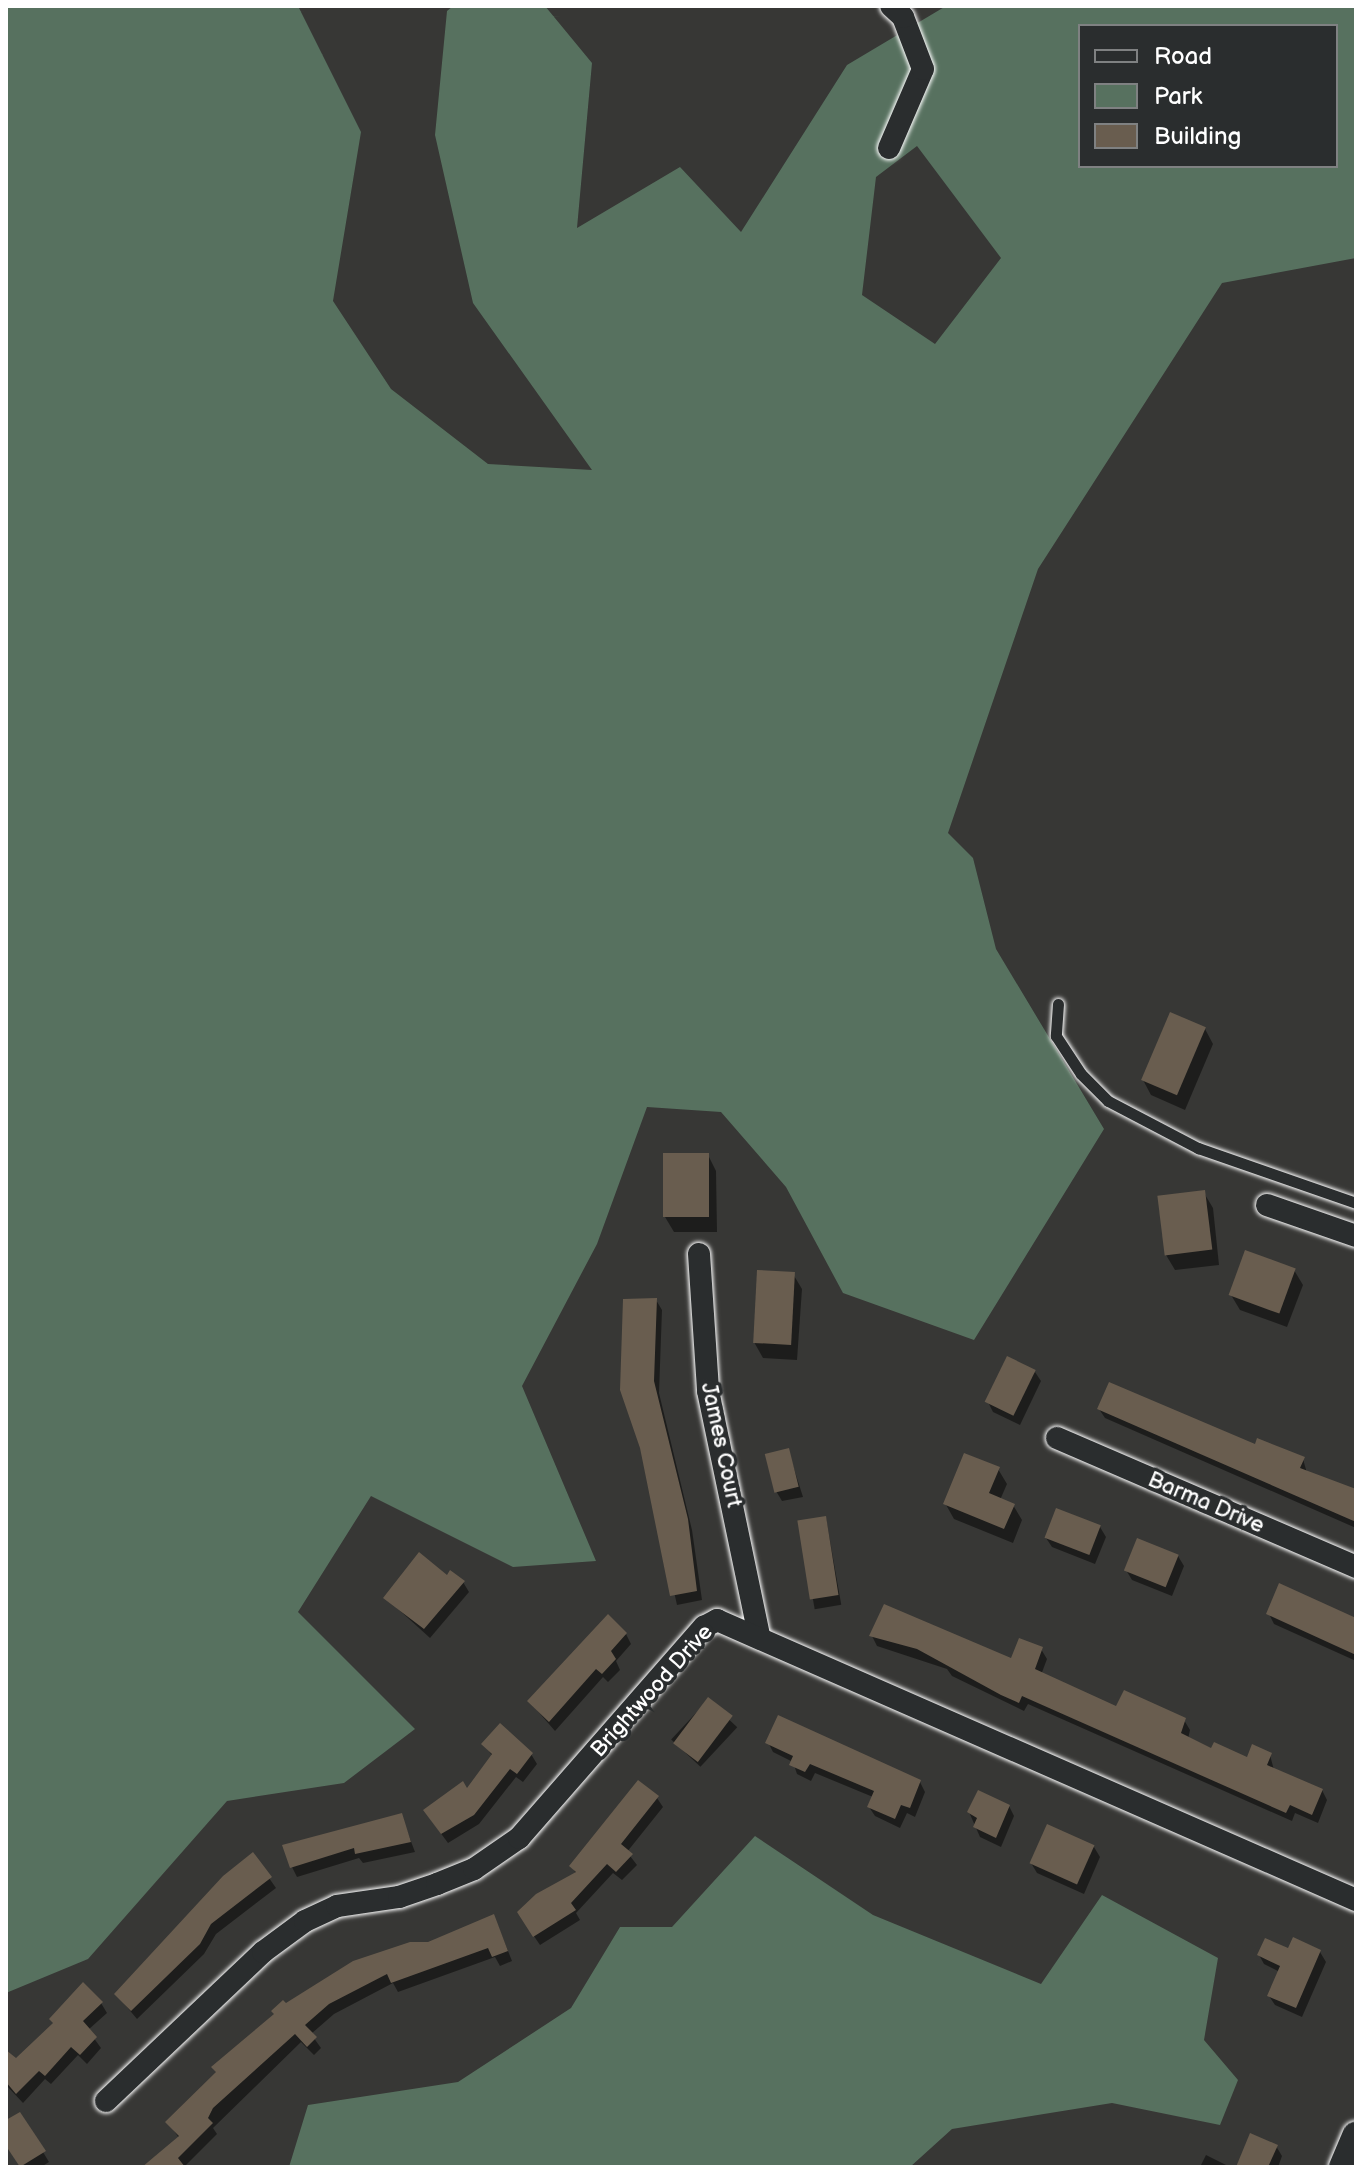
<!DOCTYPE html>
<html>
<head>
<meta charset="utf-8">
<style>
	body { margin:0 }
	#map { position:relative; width:1362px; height:2173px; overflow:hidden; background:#373735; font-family:"Balsamiq Sans",sans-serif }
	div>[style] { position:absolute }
	.green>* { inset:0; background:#57715f }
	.shadow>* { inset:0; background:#0007; transform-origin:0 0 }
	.building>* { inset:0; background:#695d4f; transform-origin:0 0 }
	.roads { filter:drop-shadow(0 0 2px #fff) drop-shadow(0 0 2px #fff) }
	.service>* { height:11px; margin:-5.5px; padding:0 5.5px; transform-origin:5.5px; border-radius:5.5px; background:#2a2d2e }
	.minor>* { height:22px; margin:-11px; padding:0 11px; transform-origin:11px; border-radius:11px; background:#2a2d2e }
	.tertiary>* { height:28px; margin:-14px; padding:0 14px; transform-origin:14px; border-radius:14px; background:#2a2d2e }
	span { translate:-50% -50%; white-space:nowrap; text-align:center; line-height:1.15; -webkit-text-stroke:7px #2a2d2e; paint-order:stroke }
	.street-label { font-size:22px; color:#fff }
	.frame { position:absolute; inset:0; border:8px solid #fff; pointer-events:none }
	.legend { position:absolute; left:1078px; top:24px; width:260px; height:144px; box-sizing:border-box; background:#2a2d2e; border:2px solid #7f8182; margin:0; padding:10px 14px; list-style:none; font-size:24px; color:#fff }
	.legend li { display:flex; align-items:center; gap:16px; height:40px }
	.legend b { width:40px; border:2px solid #7f8182 }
</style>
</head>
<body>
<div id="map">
	<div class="green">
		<i style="clip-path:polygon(evenodd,6px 6px,298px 6px,361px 132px,333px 301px,391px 389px,488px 464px,592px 470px,473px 303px,435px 135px,447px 11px,453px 6px,545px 6px,592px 63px,577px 228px,680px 167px,741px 232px,847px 65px,946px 6px,1356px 6px,1356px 258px,1222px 283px,1038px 569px,948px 833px,973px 858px,996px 949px,1104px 1129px,974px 1340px,843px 1293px,786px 1187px,721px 1112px,647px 1107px,597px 1244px,522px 1386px,596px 1561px,513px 1567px,371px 1496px,298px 1612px,415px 1729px,344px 1783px,227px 1801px,88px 1959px,6px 1993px,6px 6px,1080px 26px,1336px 26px,1336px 166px,1080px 166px,1080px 26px,6px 6px,917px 146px,1001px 258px,935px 344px,862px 295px,876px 177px,917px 146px)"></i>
		<i style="clip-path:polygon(755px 1836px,873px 1915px,1041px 1984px,1102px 1895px,1218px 1958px,1204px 2040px,1238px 2080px,1220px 2125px,1112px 2103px,952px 2129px,910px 2167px,289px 2167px,308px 2105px,458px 2082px,571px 2008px,620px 1927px,672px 1927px)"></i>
	</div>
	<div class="shadow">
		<i style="clip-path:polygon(1205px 1029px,1213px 1044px,1185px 1110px,1151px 1095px,1143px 1080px)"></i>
		<i style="clip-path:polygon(708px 1155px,716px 1171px,717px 1232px,674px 1232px,665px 1217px)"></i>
		<i style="clip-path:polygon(1204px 1193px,1213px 1208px,1219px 1265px,1175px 1270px,1166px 1255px)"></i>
		<i style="clip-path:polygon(1294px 1270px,1303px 1285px,1287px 1327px,1240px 1310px,1231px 1295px)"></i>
		<i style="clip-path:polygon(793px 1274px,802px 1289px,797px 1360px,763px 1358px,754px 1342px)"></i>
		<i style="clip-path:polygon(656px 1300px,662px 1310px,659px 1393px,692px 1530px,702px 1600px,677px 1605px,642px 1448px)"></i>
		<i style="clip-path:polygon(1035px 1372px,1041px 1381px,1020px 1425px,993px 1412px,988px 1402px)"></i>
		<i style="clip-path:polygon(1099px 1409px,1303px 1459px,1307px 1473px,1356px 1491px,1356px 1528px,1105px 1418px)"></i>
		<i style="clip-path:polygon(788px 1450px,803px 1497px,782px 1501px,776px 1491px)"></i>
		<i style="clip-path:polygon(998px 1469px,1007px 1484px,1000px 1500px,1013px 1505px,1022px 1520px,1013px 1543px,954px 1519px,945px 1503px)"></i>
		<i style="left:826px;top:1518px;width:88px;height:27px;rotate:80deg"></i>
		<i style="clip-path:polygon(1100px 1527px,1106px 1537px,1095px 1564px,1052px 1547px,1046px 1538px)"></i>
		<i style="clip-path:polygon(1178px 1556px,1184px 1566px,1172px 1596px,1132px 1580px,1126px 1570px)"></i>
		<i style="clip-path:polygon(447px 1578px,463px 1582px,469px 1592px,430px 1638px,386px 1598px)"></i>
		<i style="clip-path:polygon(1269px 1614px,1356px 1620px,1356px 1661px,1274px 1624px)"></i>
		<i style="clip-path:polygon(626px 1634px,631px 1644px,616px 1661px,620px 1670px,608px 1682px,603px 1677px,555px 1731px,529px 1701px)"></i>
		<i style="clip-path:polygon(872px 1636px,1012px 1661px,1041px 1649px,1047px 1659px,1041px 1675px,1117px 1708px,1184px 1720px,1190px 1730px,1188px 1739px,1212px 1751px,1248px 1760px,1270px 1755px,1274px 1770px,1322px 1790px,1327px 1800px,1318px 1823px,1295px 1813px,1292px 1821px,1028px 1704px,1024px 1711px,952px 1676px,947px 1669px,877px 1646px)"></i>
		<i style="left:708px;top:1700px;width:40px;height:54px;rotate:43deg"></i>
		<i style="clip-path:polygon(768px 1742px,920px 1782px,925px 1792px,915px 1817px,907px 1813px,900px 1828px,875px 1816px,869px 1807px,873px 1797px,815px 1773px,811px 1781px,797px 1774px,793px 1762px,773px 1752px)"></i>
		<i style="clip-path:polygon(484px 1744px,531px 1754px,537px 1764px,523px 1782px,516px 1777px,479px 1824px,448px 1843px,431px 1820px,467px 1791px,493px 1757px)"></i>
		<i style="clip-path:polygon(657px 1798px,663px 1807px,627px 1852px,637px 1865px,622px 1880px,613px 1873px,576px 1913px,580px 1920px,540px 1945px,525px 1923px,576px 1874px,572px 1866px)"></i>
		<i style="clip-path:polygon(1009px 1806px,1014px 1816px,1001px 1847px,980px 1837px,969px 1812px)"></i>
		<i style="clip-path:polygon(401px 1815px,415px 1852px,363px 1863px,359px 1858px,297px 1877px,292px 1867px)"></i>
		<i style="clip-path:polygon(1094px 1847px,1100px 1857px,1084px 1894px,1037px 1873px,1031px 1863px)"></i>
		<i style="clip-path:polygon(253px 1855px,276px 1888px,216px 1934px,204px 1954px,137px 2019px,116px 1994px)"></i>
		<i style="clip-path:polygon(498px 1926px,512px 1961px,500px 1966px,495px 1957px,398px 1992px,393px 1983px,334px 2014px,311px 2034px,321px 2048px,314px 2055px,301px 2042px,213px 2128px,217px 2134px,184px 2167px,142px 2167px,179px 2138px,168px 2122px,286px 2006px,428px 1944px)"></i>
		<i style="clip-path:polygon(1290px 1950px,1320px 1952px,1326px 1962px,1302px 2017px,1275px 2005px,1269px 1996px,1280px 1972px,1264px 1964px,1259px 1955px)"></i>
		<i style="clip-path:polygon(101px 2003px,107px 2013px,88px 2030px,101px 2048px,87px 2064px,78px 2055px,51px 2084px,45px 2079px,23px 2103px,6px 2085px,6px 2052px,16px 2061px,54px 2024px)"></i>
		<i style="clip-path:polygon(20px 2114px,49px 2162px,41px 2167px,21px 2167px,6px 2144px,6px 2123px)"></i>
		<i style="clip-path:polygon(1276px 2146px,1282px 2156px,1278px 2167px,1246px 2167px)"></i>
		<i style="clip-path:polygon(1206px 2155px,1230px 2167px,1200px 2167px)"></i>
	</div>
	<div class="building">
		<i style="left:1170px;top:1012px;width:39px;height:74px;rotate:23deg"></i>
		<i style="left:709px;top:1153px;width:64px;height:46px;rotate:90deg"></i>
		<i style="left:1205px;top:1190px;width:60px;height:48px;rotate:83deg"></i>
		<i style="left:1245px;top:1250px;width:54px;height:48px;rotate:20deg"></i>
		<i style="left:757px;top:1270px;width:38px;height:73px;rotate:3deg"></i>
		<i style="clip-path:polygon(657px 1298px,654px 1381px,688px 1519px,697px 1591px,670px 1596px,640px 1448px,620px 1390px,623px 1299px)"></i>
		<i style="left:1007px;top:1356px;width:32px;height:51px;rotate:26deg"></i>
		<i style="clip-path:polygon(1109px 1382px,1255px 1444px,1257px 1438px,1305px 1457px,1300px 1468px,1356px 1489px,1356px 1522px,1097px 1409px)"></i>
		<i style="left:789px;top:1448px;width:40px;height:25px;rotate:76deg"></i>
		<i style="clip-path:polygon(964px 1453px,1000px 1467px,989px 1493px,1015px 1504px,1004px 1529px,943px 1504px)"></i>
		<i style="left:1056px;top:1508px;width:48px;height:32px;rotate:21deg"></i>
		<i style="left:826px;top:1516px;width:80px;height:29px;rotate:81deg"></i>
		<i style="left:1137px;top:1538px;width:45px;height:35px;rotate:22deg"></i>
		<i style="clip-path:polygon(419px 1552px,447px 1575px,450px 1570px,465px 1581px,424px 1629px,383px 1598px)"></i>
		<i style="clip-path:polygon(1279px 1583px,1356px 1618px,1356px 1655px,1266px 1614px)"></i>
		<i style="clip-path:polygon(884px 1604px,1011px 1658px,1019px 1638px,1043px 1647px,1035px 1669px,1116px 1706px,1124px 1690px,1186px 1718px,1181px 1733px,1211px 1748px,1214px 1742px,1247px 1757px,1252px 1744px,1272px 1753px,1267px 1765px,1323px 1789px,1312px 1815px,1290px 1805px,1286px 1813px,1022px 1696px,1019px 1703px,1001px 1695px,917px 1649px,869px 1636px)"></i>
		<i style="clip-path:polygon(608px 1614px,627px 1633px,611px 1651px,616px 1659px,602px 1674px,596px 1669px,549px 1722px,527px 1701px)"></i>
		<i style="left:708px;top:1697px;width:31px;height:58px;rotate:37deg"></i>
		<i style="clip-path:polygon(778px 1715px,921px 1780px,910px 1808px,901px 1805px,895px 1819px,867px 1807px,874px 1791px,810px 1764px,805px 1772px,789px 1765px,793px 1756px,765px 1743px)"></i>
		<i style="clip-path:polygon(500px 1723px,533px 1753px,517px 1774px,510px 1769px,474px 1815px,441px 1834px,423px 1810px,463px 1781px,467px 1788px,492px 1754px,481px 1744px)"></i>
		<i style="clip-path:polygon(638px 1780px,659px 1796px,621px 1844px,633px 1854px,616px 1872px,607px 1864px,571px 1903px,576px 1910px,533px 1937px,517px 1912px,536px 1894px,576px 1872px,569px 1866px)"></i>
		<i style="clip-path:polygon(978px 1790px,1010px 1805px,996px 1838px,973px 1827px,977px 1818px,967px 1812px)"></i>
		<i style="clip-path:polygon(402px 1813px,411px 1842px,355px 1854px,354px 1848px,290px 1868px,282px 1845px)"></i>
		<i style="left:1047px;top:1824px;width:52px;height:43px;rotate:24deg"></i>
		<i style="clip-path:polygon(253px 1852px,272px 1877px,211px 1924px,200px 1944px,131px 2011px,114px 1994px,223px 1876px)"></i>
		<i style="clip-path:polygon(494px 1914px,508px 1951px,492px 1957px,488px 1948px,391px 1983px,387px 1974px,329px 2004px,305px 2025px,317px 2037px,307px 2047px,295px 2034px,213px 2108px,208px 2118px,213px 2123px,178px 2158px,185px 2167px,142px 2167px,179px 2136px,165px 2122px,216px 2072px,211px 2067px,274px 2014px,271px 2011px,283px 2000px,286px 2003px,353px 1961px,410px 1942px,428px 1942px)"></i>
		<i style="clip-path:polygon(1293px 1937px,1321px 1950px,1296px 2008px,1267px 1996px,1280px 1966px,1257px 1955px,1265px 1938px,1288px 1948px)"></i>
		<i style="clip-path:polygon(83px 1982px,103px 2002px,83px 2021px,97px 2037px,80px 2055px,71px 2047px,45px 2076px,39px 2071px,16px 2094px,6px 2082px,6px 2050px,16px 2058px,53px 2023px,49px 2019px)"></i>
		<i style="clip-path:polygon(20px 2112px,46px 2151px,20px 2167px,6px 2146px,6px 2120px)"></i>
		<i style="clip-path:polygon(1250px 2133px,1278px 2145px,1268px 2167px,1236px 2167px)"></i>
	</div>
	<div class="roads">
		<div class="service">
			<i style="left:1058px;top:1004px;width:32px;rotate:94deg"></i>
			<i style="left:1056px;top:1036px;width:45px;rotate:56.7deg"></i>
			<i style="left:1081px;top:1074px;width:38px;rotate:45deg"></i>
			<i style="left:1108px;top:1101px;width:102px;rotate:27.6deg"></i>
			<i style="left:1198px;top:1148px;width:167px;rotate:19.2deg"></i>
		</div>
		<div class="minor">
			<i style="left:889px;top:148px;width:86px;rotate:-66.7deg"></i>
			<i style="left:923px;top:69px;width:56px;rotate:-111deg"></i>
			<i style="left:903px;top:17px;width:16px;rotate:-137deg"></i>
			<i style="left:1267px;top:1205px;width:94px;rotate:19.2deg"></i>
			<i style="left:699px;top:1254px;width:137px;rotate:86.2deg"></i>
			<i style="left:708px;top:1391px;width:249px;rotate:78.2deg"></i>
			<i style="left:1057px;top:1438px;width:326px;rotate:23.3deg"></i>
			<i style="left:106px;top:2101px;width:216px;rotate:-43.5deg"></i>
			<i style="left:263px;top:1952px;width:52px;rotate:-36.4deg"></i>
			<i style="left:305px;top:1921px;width:35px;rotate:-25deg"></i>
			<i style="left:337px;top:1906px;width:63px;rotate:-8.3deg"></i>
			<i style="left:399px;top:1897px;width:40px;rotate:-18.9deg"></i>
			<i style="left:437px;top:1884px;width:40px;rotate:-22deg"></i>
			<i style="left:474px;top:1869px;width:55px;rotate:-34.6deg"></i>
			<i style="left:519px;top:1838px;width:281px;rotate:-48.8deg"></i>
			<i style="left:704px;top:1627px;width:15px;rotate:-28deg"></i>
			<i style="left:717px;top:1620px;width:698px;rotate:23.66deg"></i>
		</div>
		<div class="tertiary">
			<i style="left:1343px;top:2167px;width:34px;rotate:-67deg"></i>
		</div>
	</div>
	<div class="street-label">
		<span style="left:721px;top:1445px;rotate:78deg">James Court</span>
		<span style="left:1206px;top:1503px;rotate:23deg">Barma Drive</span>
		<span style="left:652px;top:1691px;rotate:-48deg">Brightwood Drive</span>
	</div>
	<div class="frame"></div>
	<ul class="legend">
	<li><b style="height:10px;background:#2a2d2e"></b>Road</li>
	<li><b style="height:22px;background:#57715f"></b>Park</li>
	<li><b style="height:22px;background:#695d4f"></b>Building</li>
	</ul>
</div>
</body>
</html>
